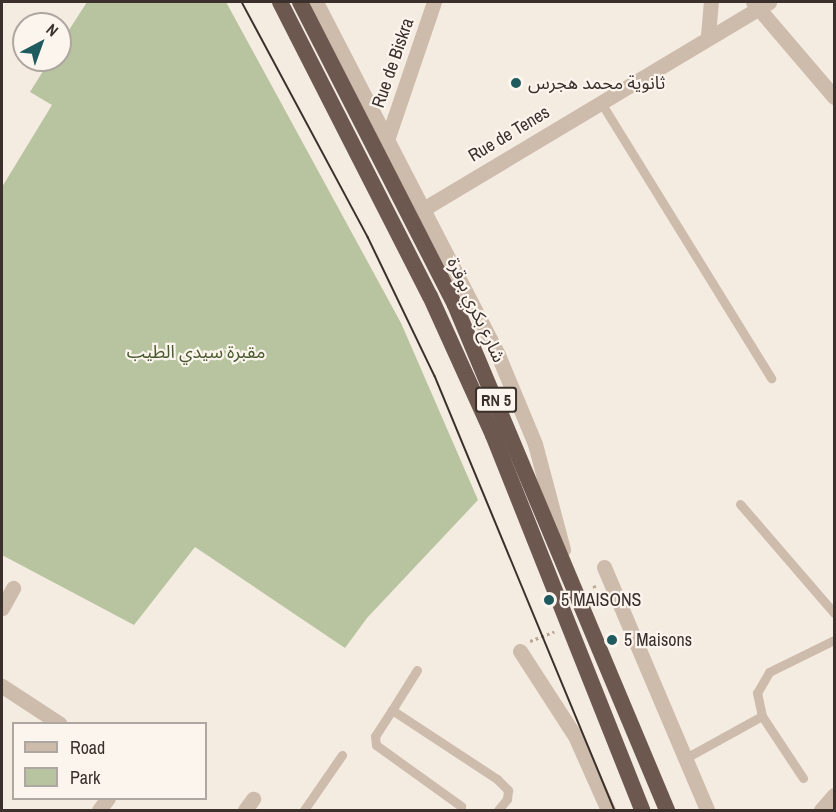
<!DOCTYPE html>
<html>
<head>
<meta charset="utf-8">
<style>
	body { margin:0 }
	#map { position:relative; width:836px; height:812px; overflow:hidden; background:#f4ebe1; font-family:"Archivo Narrow","Noto Sans Arabic",sans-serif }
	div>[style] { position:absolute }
	.green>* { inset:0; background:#b8c4a0 }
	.path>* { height:3px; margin-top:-1.5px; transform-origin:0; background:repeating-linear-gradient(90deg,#b9a596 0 3px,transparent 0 6px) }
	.service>* { height:9px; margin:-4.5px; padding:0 4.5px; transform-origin:4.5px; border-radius:4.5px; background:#cdbbac }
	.minor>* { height:15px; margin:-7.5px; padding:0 7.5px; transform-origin:7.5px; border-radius:7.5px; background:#cdbbac }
	.tertiary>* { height:15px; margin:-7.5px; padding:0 7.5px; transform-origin:7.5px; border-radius:7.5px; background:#cdbbac }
	.trunk>* { height:16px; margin:-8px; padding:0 8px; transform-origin:8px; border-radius:8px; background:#6c584f }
	.tram>* { height:1.5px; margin:-0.75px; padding:0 0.75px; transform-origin:0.75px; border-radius:0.75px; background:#3b302b }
	.dots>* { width:16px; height:16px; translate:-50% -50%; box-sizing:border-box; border:3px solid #fbf5ee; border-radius:50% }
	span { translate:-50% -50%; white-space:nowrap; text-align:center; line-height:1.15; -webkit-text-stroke:4.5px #fbf5ee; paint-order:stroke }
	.shield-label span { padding:2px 4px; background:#fbf5ee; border:2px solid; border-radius:4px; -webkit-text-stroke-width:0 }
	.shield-label { font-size:16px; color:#3b302b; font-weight:700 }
	.street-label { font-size:18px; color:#3b302b }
	.poi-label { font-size:18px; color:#3b302b }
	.left { translate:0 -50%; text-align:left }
	.park-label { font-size:18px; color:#4a5a2e }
	.frame { position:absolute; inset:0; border:3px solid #3b302b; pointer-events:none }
	.legend { position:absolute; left:12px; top:722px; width:195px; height:78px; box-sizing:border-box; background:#fbf5ee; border:2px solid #aea6a0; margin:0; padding:8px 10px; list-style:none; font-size:18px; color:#3b302b }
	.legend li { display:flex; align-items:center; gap:12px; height:30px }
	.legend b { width:30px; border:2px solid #aea6a0 }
	.north { position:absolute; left:12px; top:12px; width:60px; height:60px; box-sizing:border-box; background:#fbf5ee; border:2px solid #aea6a0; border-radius:50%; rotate:41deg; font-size:16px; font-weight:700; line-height:24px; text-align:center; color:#3b302b }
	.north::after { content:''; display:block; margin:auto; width:21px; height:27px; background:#1f5a5e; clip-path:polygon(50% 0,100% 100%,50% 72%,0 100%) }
</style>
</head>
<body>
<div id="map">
	<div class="green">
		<i style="clip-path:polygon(87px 2px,226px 2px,401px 323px,478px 500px,367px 618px,345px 648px,195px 547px,134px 625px,2px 555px,2px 187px,52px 105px,30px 92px,50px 60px,60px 60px,60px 44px)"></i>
	</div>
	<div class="path">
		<i style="left:594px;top:585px;width:21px;rotate:73deg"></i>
		<i style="left:530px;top:641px;width:26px;rotate:-21deg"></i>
	</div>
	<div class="service">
		<i style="left:600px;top:101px;width:326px;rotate:58.3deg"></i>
		<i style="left:740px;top:504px;width:144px;rotate:49.2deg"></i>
		<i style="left:417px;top:670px;width:47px;rotate:122deg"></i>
		<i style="left:392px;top:710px;width:126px;rotate:33.3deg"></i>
		<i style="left:497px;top:779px;width:16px;rotate:45deg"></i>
		<i style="left:508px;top:790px;width:9px;rotate:96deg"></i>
		<i style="left:507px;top:799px;width:14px;rotate:129deg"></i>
		<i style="left:392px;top:710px;width:31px;rotate:123deg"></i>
		<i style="left:375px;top:736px;width:9px;rotate:84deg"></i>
		<i style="left:376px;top:745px;width:105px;rotate:35.7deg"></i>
		<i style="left:684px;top:759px;width:89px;rotate:-28.9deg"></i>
		<i style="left:803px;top:778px;width:74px;rotate:-123.5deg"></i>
		<i style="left:762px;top:716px;width:24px;rotate:-102deg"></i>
		<i style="left:757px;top:693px;width:24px;rotate:-60deg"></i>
		<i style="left:769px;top:672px;width:72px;rotate:-26.2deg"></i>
		<i style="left:304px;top:810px;width:67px;rotate:-55.4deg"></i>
	</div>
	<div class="minor">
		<i style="left:753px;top:2px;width:125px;rotate:49.5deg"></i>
		<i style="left:708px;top:35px;width:33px;rotate:-85deg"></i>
		<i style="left:388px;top:137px;width:143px;rotate:-71.2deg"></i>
		<i style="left:425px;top:208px;width:401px;rotate:-30.9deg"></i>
		<i style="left:604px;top:567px;width:264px;rotate:67deg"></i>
		<i style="left:2px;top:608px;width:23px;rotate:-61deg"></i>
		<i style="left:520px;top:651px;width:101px;rotate:57.1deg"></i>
		<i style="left:575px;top:736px;width:81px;rotate:66deg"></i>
		<i style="left:2px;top:686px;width:69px;rotate:33.2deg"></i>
		<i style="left:99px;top:810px;width:15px;rotate:-53deg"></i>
		<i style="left:245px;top:810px;width:14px;rotate:-54deg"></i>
		<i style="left:821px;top:810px;width:20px;rotate:-49deg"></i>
	</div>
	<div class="tertiary">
		<i style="left:316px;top:2px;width:397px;rotate:62.7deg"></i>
		<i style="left:498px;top:355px;width:96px;rotate:67.4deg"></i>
		<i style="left:535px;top:444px;width:109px;rotate:75.1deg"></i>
	</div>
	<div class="trunk">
		<i style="left:280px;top:2px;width:330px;rotate:63deg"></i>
		<i style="left:430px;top:296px;width:153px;rotate:65.6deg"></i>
		<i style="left:493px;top:435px;width:404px;rotate:68.3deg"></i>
		<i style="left:300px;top:2px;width:340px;rotate:62.9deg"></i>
		<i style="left:455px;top:305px;width:548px;rotate:67.23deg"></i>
	</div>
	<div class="tram">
		<i style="left:242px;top:2px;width:267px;rotate:61.8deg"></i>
		<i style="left:368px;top:237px;width:154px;rotate:64.3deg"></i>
		<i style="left:435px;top:376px;width:470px;rotate:67.5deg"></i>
	</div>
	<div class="dots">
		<i style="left:516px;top:83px;background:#1f5a5e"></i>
		<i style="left:549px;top:600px;background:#1f5a5e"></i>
		<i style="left:612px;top:640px;background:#1f5a5e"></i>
	</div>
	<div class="shield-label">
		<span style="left:496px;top:400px">RN 5</span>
	</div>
	<div class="street-label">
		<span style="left:393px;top:63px;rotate:-71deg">Rue de Biskra</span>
		<span style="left:509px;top:134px;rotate:-31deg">Rue de Tenes</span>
		<span style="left:476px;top:310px;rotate:65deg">شارع بكري بوقرة</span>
	</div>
	<div class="poi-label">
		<span class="left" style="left:528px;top:83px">ثانوية محمد هجرس</span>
		<span class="left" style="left:561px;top:600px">5 MAISONS</span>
		<span class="left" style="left:624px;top:640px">5 Maisons</span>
	</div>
	<div class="park-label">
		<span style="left:196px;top:352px">مقبرة سيدي الطيب</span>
	</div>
	<div class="frame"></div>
	<ul class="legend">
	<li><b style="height:8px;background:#cdbbac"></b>Road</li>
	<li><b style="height:16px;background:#b8c4a0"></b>Park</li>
	</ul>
	<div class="north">N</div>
</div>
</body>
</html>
